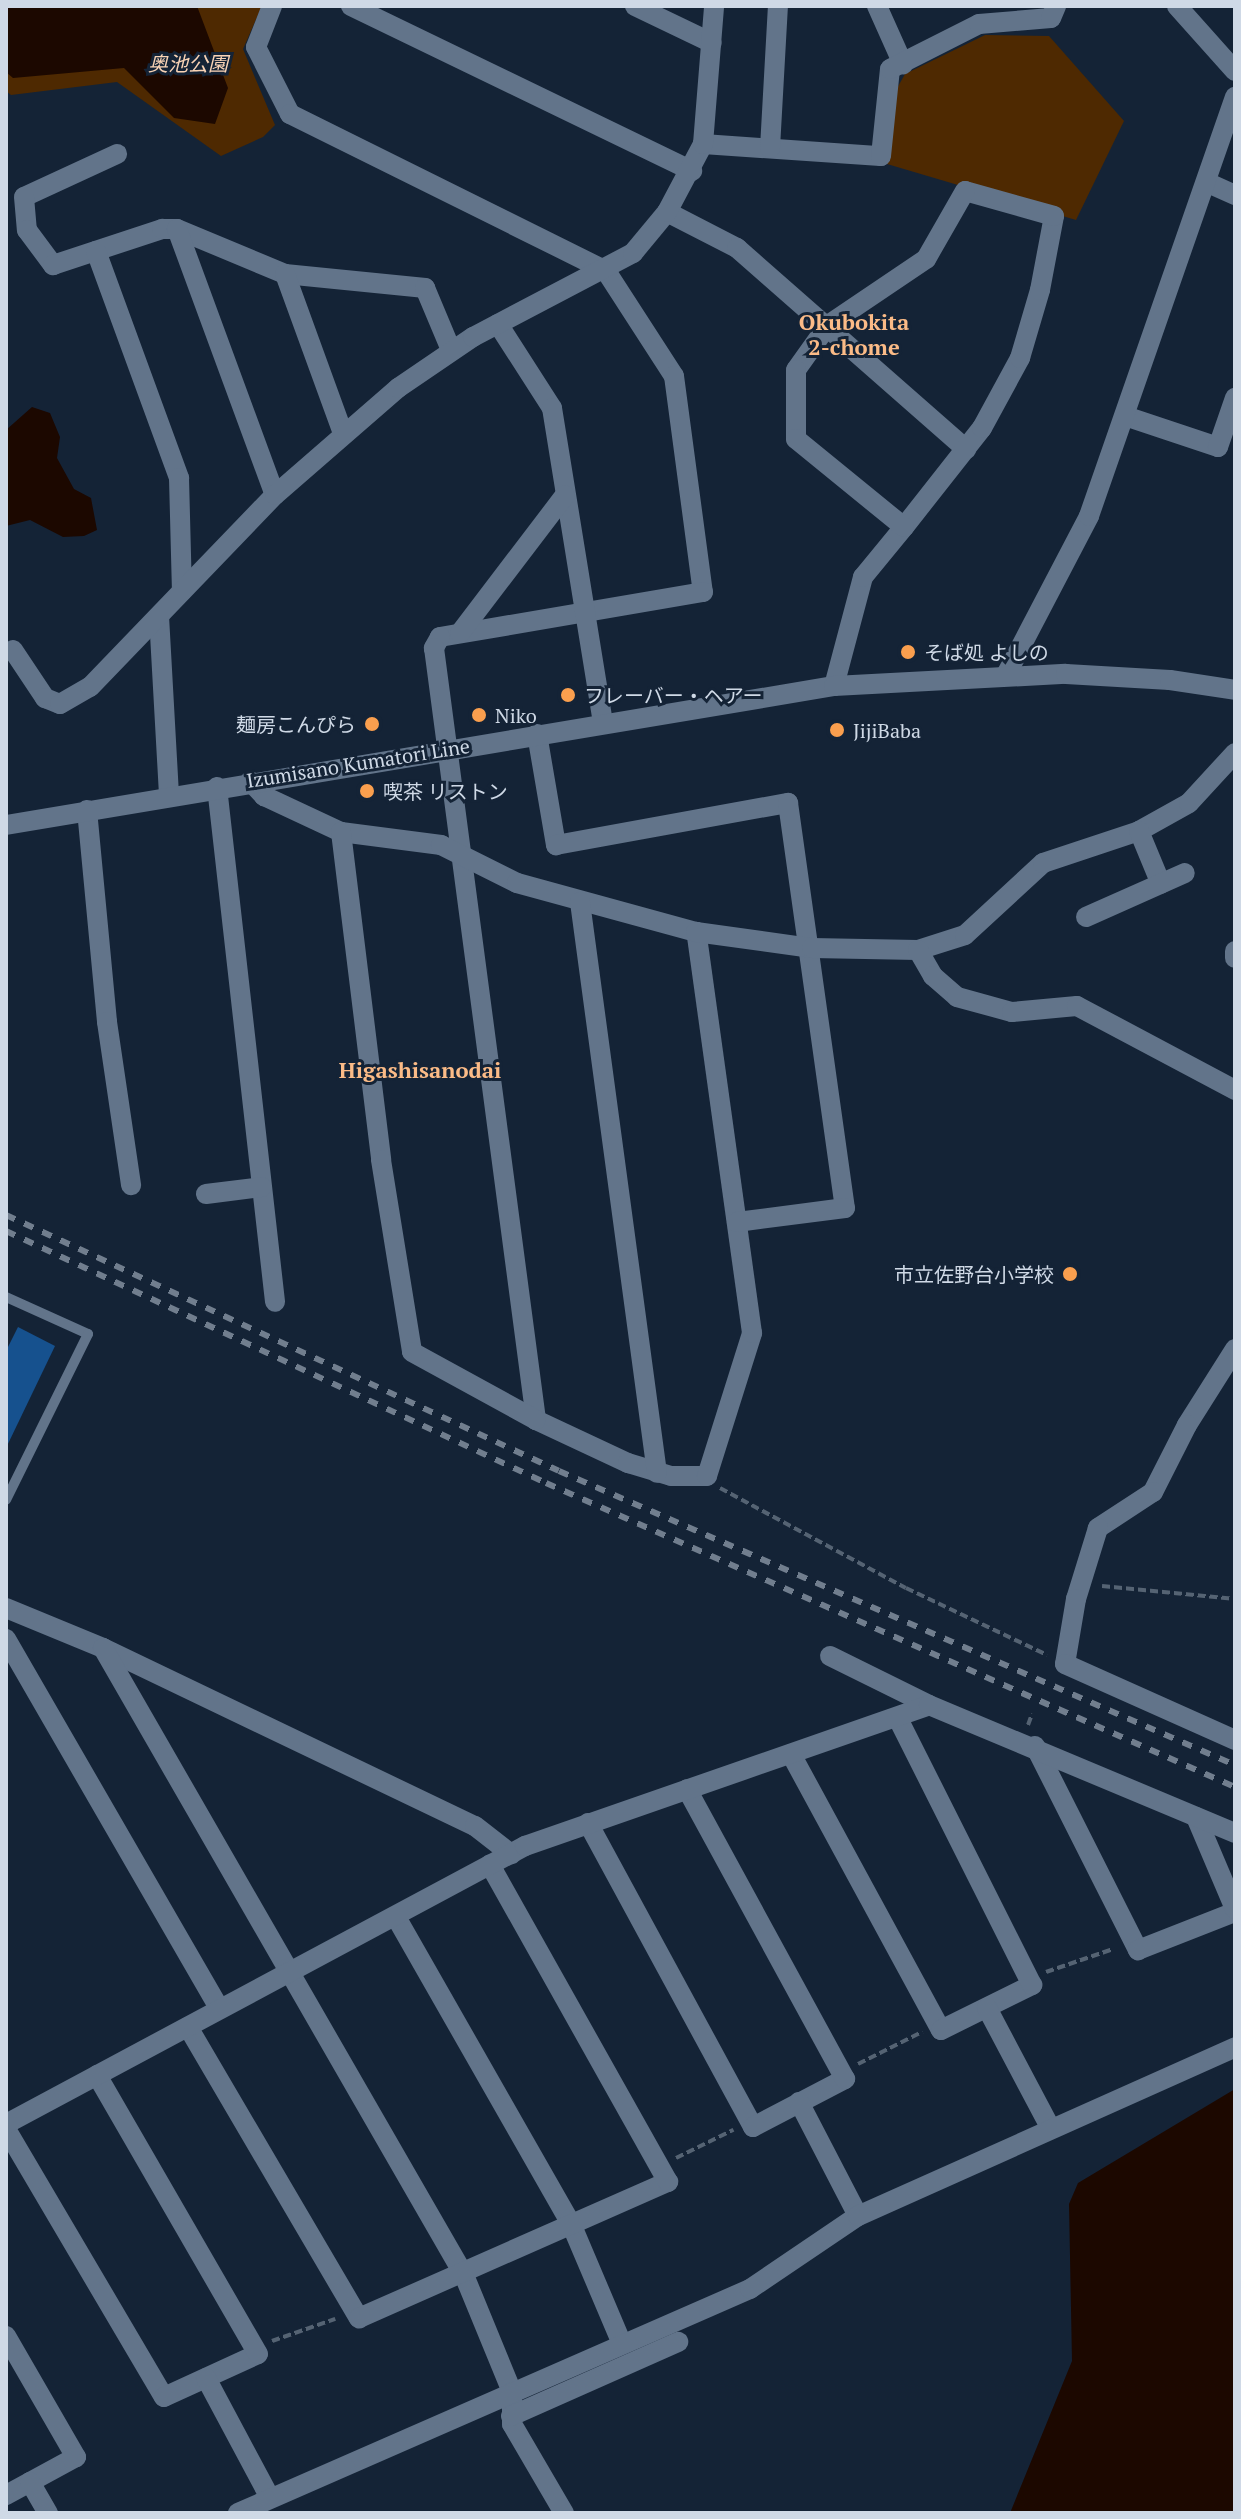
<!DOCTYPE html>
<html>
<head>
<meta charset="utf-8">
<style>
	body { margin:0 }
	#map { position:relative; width:1241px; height:2519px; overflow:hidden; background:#142336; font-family:"PT Serif","Noto Sans JP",serif }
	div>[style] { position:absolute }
	.green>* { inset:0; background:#4e2901 }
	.water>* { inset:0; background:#1c0800 }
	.building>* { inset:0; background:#16518e }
	.path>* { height:4px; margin-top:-2px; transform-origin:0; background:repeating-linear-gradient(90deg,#556373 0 8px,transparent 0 12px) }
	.lane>* { height:10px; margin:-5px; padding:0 5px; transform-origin:5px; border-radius:5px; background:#62748a }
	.street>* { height:20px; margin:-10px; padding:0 10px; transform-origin:10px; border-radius:10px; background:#62748a }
	.secondary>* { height:20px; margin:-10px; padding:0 10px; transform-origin:10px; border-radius:10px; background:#62748a }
	.rail>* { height:6px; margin-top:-3px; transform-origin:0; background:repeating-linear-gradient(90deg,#717e8e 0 10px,transparent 0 20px) }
	.dots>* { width:22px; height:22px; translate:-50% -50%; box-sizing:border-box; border:4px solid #142336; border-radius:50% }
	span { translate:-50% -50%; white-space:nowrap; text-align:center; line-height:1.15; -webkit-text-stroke:6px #142336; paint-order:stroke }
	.park-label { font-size:20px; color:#f9d3b5; font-style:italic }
	.poi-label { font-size:20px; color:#cfd9e6 }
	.left { translate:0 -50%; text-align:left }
	.right { translate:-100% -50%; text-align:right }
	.street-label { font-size:20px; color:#cfd9e6 }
	.neighbourhood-label { font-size:22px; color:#fbbb87; font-weight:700 }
	.frame { position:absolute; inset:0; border:8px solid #cfd9e6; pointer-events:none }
</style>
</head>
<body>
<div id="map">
	<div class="green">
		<i style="clip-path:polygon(6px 6px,262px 6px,243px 49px,275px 125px,263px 137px,221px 156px,117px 82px,11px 95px,6px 91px)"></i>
		<i style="clip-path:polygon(985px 35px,1049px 36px,1124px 121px,1076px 220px,887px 164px,896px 90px,905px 74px)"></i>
	</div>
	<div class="water">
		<i style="clip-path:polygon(6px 6px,197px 6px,228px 88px,215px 124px,174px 118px,124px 68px,13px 78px,6px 72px)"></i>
		<i style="clip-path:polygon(32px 407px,50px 413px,60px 437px,57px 458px,74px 489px,91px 498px,97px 530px,84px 536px,63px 537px,30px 520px,6px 526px,6px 430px)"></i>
		<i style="clip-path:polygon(1235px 2089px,1235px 2513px,1010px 2513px,1072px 2361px,1069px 2204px,1078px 2183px)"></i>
	</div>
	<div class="building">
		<i style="clip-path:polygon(18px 1327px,55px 1346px,6px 1448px,6px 1351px)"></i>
	</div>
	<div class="path">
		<i style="left:720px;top:1488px;width:211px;rotate:28.3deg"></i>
		<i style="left:906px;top:1588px;width:156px;rotate:25.4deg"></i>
		<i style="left:1102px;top:1586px;width:134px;rotate:5.6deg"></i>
		<i style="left:1028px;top:1725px;width:12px;rotate:-70deg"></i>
		<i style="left:1046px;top:1972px;width:71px;rotate:-18.9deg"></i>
		<i style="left:858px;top:2064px;width:72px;rotate:-26.6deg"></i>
		<i style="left:676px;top:2158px;width:64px;rotate:-26.2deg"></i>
		<i style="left:272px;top:2341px;width:67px;rotate:-19.2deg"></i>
	</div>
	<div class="lane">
		<i style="left:6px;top:1297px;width:90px;rotate:24.3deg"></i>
		<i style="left:88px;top:1334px;width:185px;rotate:116.3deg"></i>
	</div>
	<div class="street">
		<i style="left:272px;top:6px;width:44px;rotate:111.3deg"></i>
		<i style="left:256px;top:47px;width:75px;rotate:63.1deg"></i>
		<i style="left:290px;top:114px;width:353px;rotate:26.4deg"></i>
		<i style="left:606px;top:271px;width:125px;rotate:57.1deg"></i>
		<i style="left:674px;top:376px;width:218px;rotate:82.4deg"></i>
		<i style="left:703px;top:592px;width:267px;rotate:170.3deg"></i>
		<i style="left:440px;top:637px;width:13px;rotate:119deg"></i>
		<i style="left:434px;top:648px;width:779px;rotate:82.47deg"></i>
		<i style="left:536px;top:1420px;width:102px;rotate:25.1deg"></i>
		<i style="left:628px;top:1463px;width:45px;rotate:16.8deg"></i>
		<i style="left:671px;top:1476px;width:36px"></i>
		<i style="left:707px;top:1476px;width:150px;rotate:-72.5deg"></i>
		<i style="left:752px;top:1333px;width:405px;rotate:-97.9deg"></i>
		<i style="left:351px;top:6px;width:379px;rotate:25.8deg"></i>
		<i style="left:635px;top:6px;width:85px;rotate:25.7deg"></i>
		<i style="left:877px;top:6px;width:64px;rotate:65.9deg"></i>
		<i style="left:1177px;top:6px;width:87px;rotate:48.3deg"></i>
		<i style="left:703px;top:144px;width:178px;rotate:3.9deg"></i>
		<i style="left:881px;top:156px;width:87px;rotate:-84.1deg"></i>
		<i style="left:890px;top:69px;width:100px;rotate:-26.8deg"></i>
		<i style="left:979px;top:24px;width:72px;rotate:-4.8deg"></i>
		<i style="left:1051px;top:18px;width:13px;rotate:-67deg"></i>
		<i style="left:770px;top:148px;width:142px;rotate:-86.8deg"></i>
		<i style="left:117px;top:154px;width:102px;rotate:155.2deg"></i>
		<i style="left:24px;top:197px;width:33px;rotate:85deg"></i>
		<i style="left:27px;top:230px;width:44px;rotate:53.4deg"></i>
		<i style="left:53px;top:265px;width:115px;rotate:-18.3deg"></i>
		<i style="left:162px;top:229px;width:15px"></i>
		<i style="left:177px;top:229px;width:117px;rotate:22.6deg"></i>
		<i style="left:285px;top:274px;width:141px;rotate:5.7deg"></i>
		<i style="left:425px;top:288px;width:67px;rotate:67.2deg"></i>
		<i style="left:1206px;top:182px;width:32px;rotate:24deg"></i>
		<i style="left:667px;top:212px;width:79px;rotate:27.2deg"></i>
		<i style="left:737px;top:248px;width:305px;rotate:41.3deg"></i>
		<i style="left:177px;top:229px;width:283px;rotate:69.8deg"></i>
		<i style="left:96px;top:251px;width:242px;rotate:69.9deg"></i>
		<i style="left:179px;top:478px;width:113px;rotate:88.5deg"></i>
		<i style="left:285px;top:274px;width:169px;rotate:70deg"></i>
		<i style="left:498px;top:324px;width:100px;rotate:57.3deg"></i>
		<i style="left:552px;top:408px;width:319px;rotate:80.8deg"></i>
		<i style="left:1125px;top:416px;width:98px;rotate:18.4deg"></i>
		<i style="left:1218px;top:447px;width:52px;rotate:-70.9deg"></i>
		<i style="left:159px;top:616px;width:179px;rotate:86.8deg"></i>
		<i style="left:460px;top:633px;width:173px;rotate:-52.7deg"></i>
		<i style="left:13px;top:650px;width:58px;rotate:56.3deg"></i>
		<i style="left:45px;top:698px;width:16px;rotate:22deg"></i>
		<i style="left:60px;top:704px;width:34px;rotate:-30deg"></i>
		<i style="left:90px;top:687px;width:267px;rotate:-46.1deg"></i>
		<i style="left:275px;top:495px;width:163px;rotate:-41deg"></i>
		<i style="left:398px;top:388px;width:91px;rotate:-34.2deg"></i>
		<i style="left:473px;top:337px;width:181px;rotate:-27.7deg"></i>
		<i style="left:633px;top:253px;width:53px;rotate:-50.3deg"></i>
		<i style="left:667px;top:212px;width:77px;rotate:-62.1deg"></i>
		<i style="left:703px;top:144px;width:138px;rotate:-85.4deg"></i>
		<i style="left:1006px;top:675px;width:179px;rotate:-62.4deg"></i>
		<i style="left:1089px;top:516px;width:444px;rotate:-70.8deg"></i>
		<i style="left:834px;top:686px;width:113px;rotate:-75.1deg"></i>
		<i style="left:863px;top:577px;width:65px;rotate:-50.6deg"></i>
		<i style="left:904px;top:527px;width:126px;rotate:-51.8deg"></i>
		<i style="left:982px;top:428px;width:80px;rotate:-61.5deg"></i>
		<i style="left:1020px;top:358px;width:71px;rotate:-73.6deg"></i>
		<i style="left:1040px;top:290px;width:75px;rotate:-79.3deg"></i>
		<i style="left:1054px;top:216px;width:92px;rotate:-164.3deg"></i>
		<i style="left:965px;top:191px;width:78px;rotate:119.8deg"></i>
		<i style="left:926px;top:259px;width:118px;rotate:146deg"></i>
		<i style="left:828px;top:325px;width:55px;rotate:125.4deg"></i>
		<i style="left:796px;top:370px;width:69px;rotate:90deg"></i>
		<i style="left:796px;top:439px;width:139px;rotate:39.2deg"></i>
		<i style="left:537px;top:734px;width:113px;rotate:80.3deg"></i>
		<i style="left:556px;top:845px;width:236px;rotate:-10.3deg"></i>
		<i style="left:788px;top:803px;width:409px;rotate:82deg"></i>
		<i style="left:845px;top:1208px;width:109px;rotate:172.6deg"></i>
		<i style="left:250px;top:781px;width:21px;rotate:47deg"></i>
		<i style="left:264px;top:796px;width:85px;rotate:25.1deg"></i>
		<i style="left:341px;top:832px;width:101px;rotate:7.4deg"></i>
		<i style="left:441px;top:845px;width:85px;rotate:26.6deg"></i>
		<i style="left:517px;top:883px;width:186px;rotate:15.3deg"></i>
		<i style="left:696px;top:932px;width:117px;rotate:7.9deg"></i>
		<i style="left:812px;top:948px;width:106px;rotate:1.1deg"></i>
		<i style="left:918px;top:950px;width:49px;rotate:-17.7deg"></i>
		<i style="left:965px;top:935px;width:106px;rotate:-42.7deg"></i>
		<i style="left:1043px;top:863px;width:101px;rotate:-18.4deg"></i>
		<i style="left:1139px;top:831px;width:57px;rotate:-29.2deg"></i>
		<i style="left:1189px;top:803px;width:68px;rotate:-47.4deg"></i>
		<i style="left:217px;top:787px;width:518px;rotate:83.57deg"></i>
		<i style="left:87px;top:810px;width:213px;rotate:84.6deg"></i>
		<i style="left:107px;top:1022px;width:165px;rotate:81.6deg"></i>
		<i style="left:1139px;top:831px;width:57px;rotate:67.5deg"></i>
		<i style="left:341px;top:832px;width:330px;rotate:83deg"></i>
		<i style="left:381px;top:1160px;width:194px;rotate:80.8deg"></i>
		<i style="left:412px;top:1352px;width:141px;rotate:28.7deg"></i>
		<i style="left:580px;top:902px;width:576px;rotate:82.32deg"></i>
		<i style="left:1086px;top:917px;width:108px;rotate:-24deg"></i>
		<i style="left:918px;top:950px;width:30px;rotate:60deg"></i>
		<i style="left:933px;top:976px;width:32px;rotate:41deg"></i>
		<i style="left:957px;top:997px;width:57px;rotate:15.3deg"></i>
		<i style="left:1012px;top:1012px;width:65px;rotate:-5.3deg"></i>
		<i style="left:1077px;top:1006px;width:179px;rotate:28deg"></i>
		<i style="left:1235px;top:951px;width:7px;rotate:90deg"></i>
		<i style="left:206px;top:1194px;width:56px;rotate:-7.1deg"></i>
		<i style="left:1235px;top:1349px;width:90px;rotate:122.3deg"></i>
		<i style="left:1187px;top:1425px;width:75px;rotate:116.9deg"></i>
		<i style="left:1153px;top:1492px;width:66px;rotate:146.8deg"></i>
		<i style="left:1098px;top:1528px;width:74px;rotate:107.2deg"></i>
		<i style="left:1076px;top:1599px;width:66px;rotate:99.6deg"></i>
		<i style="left:1065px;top:1664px;width:186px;rotate:24.1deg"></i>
		<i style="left:6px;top:1608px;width:105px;rotate:22.4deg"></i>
		<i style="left:103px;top:1648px;width:412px;rotate:25.6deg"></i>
		<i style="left:475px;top:1826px;width:46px;rotate:37.9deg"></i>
		<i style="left:6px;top:1639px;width:427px;rotate:60deg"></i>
		<i style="left:103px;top:1648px;width:723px;rotate:60.07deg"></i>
		<i style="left:464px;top:2275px;width:126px;rotate:67.7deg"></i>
		<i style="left:512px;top:2392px;width:32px;rotate:90deg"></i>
		<i style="left:512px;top:2424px;width:103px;rotate:59.7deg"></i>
		<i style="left:830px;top:1656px;width:110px;rotate:26.3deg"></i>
		<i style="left:1035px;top:1746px;width:229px;rotate:63.2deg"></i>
		<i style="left:1138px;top:1950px;width:104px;rotate:-21.4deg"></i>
		<i style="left:791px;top:1754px;width:314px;rotate:61.5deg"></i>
		<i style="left:941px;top:2030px;width:102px;rotate:-26.3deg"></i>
		<i style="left:1032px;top:1985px;width:300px;rotate:-116.7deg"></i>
		<i style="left:1196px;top:1817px;width:100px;rotate:67deg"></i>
		<i style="left:588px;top:1823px;width:346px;rotate:61.5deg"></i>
		<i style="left:753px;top:2127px;width:104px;rotate:-27.6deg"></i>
		<i style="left:845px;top:2079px;width:330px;rotate:-118.6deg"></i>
		<i style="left:396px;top:1917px;width:356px;rotate:60.3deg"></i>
		<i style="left:572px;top:2226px;width:128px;rotate:67deg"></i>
		<i style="left:987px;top:2008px;width:135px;rotate:62.1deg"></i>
		<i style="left:188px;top:2027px;width:338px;rotate:59.6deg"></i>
		<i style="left:359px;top:2318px;width:338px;rotate:-23.8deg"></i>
		<i style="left:668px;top:2182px;width:364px;rotate:-119.3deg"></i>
		<i style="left:799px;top:2102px;width:128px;rotate:62.6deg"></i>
		<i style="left:6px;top:2129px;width:311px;rotate:59.5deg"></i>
		<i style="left:164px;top:2397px;width:103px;rotate:-24.6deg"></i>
		<i style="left:258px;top:2354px;width:322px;rotate:-120deg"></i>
		<i style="left:6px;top:2336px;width:140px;rotate:60deg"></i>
		<i style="left:76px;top:2457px;width:80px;rotate:151.5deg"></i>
		<i style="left:206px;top:2378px;width:136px;rotate:61.9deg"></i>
		<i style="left:511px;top:2416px;width:183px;rotate:-23.9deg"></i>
		<i style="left:30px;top:2482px;width:36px;rotate:60deg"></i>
		<i style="left:238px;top:2513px;width:559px;rotate:-23.63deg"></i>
		<i style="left:750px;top:2289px;width:130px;rotate:-34.1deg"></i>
		<i style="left:858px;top:2216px;width:413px;rotate:-24.1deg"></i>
	</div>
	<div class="secondary">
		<i style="left:6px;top:825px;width:840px;rotate:-9.53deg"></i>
		<i style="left:834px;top:686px;width:232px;rotate:-3deg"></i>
		<i style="left:1066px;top:674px;width:104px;rotate:3.3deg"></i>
		<i style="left:1170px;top:680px;width:66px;rotate:8.7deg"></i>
		<i style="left:6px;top:2124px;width:589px;rotate:-28.18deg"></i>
		<i style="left:525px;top:1846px;width:428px;rotate:-19.2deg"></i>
		<i style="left:929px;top:1705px;width:332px;rotate:22.7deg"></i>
	</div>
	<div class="rail">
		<i style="left:6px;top:1215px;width:609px;rotate:24.84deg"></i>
		<i style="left:559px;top:1471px;width:737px;rotate:23.5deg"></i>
		<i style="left:6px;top:1231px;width:596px;rotate:25.02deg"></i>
		<i style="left:546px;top:1483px;width:753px;rotate:23.81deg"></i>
	</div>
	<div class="dots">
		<i style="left:908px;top:652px;background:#fa9f4e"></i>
		<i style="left:568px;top:695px;background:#fa9f4e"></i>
		<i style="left:479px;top:715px;background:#fa9f4e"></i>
		<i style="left:372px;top:724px;background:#fa9f4e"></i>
		<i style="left:837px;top:730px;background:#fa9f4e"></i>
		<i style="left:367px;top:791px;background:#fa9f4e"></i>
		<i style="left:1070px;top:1274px;background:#fa9f4e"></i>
	</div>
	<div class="park-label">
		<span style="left:188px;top:63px">奥池公園</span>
	</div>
	<div class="poi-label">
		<span class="left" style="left:924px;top:652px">そば処 よしの</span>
		<span class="left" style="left:584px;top:695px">フレーバー・ヘアー</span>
		<span class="left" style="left:495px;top:715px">Niko</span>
		<span class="right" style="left:356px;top:724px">麺房こんぴら</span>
		<span class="left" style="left:853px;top:730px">JijiBaba</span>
		<span class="left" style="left:383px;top:791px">喫茶 リストン</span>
		<span class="right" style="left:1054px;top:1274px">市立佐野台小学校</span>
	</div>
	<div class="street-label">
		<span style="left:358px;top:763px;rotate:-9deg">Izumisano Kumatori Line</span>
	</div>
	<div class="neighbourhood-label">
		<span style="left:854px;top:334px">Okubokita<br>2-chome</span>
		<span style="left:420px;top:1070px">Higashisanodai</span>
	</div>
	<div class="frame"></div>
</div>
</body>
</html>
